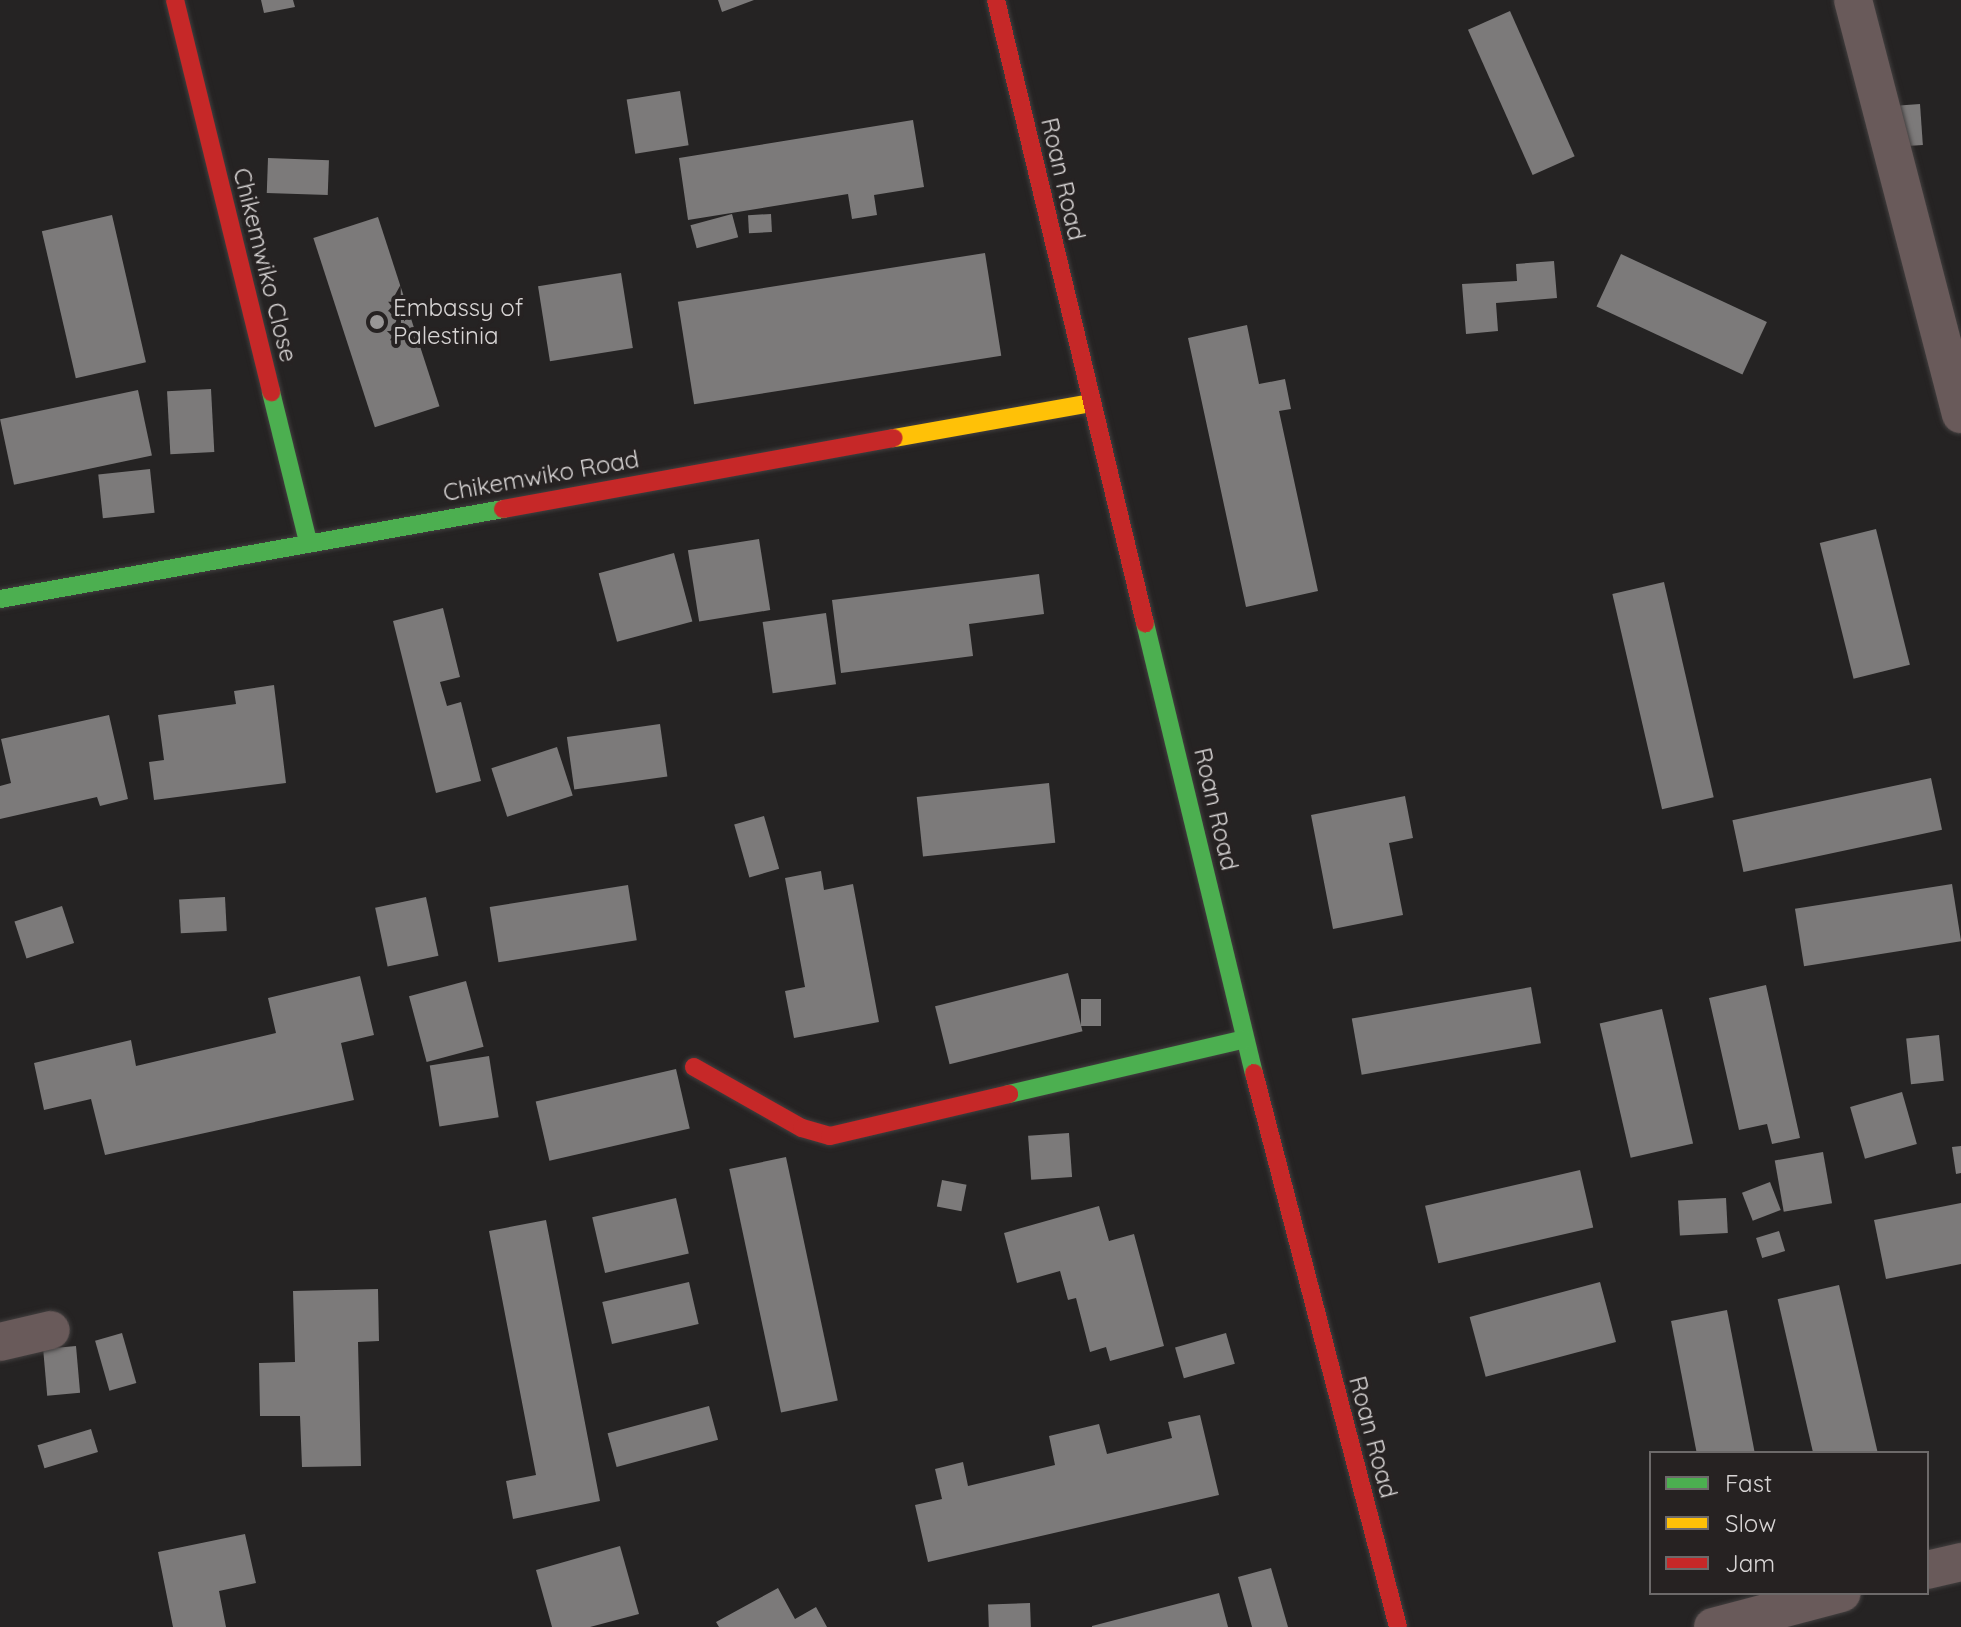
<!DOCTYPE html>
<html>
<head>
<meta charset="utf-8">
<style>
	body { margin:0 }
	#map { position:relative; width:1961px; height:1627px; overflow:hidden; background:#252323; font-family:Quicksand,sans-serif }
	div>[style] { position:absolute }
	.building>* { inset:0; background:#7c7a7a; transform-origin:0 0 }
	.roads { filter:drop-shadow(0 0 2px #423f3f) drop-shadow(0 0 2px #423f3f) }
	.street>* { height:38px; margin:-19px; padding:0 19px; transform-origin:19px; border-radius:19px; background:#695a5a }
	.fast>* { height:18px; margin:-9px; padding:0 9px; transform-origin:9px; border-radius:9px; background:#4caf50 }
	.slow>* { height:18px; margin:-9px; padding:0 9px; transform-origin:9px; border-radius:9px; background:#ffc107 }
	.jam>* { height:18px; margin:-9px; padding:0 9px; transform-origin:9px; border-radius:9px; background:#c62828 }
	.dots>* { width:22px; height:22px; translate:-50% -50%; box-sizing:border-box; border:4px solid #262222; border-radius:50% }
	span { translate:-50% -50%; white-space:nowrap; text-align:center; line-height:1.15; -webkit-text-stroke:8px #262222; paint-order:stroke }
	.street-label { font-size:24px; color:#d8d5d5 }
	.poi-label { font-size:24px; color:#d8d5d5 }
	.left { translate:0 -50%; text-align:left }
	.legend { position:absolute; left:1649px; top:1451px; width:280px; height:144px; box-sizing:border-box; background:#262222; border:2px solid #6d6a6a; margin:0; padding:10px 14px; list-style:none; font-size:24px; color:#d8d5d5 }
	.legend li { display:flex; align-items:center; gap:16px; height:40px }
	.legend b { width:40px; border:2px solid #6d6a6a }
</style>
</head>
<body>
<div id="map">
	<div class="building">
		<i style="clip-path:polygon(261px 0,293px 0,295px 7px,264px 13px)"></i>
		<i style="clip-path:polygon(718px 0,754px 0,722px 12px)"></i>
		<i style="left:1510px;top:11px;width:159px;height:46px;rotate:66deg"></i>
		<i style="left:680px;top:91px;width:55px;height:54px;rotate:81deg"></i>
		<i style="left:1920px;top:104px;width:41px;height:31px;rotate:86deg"></i>
		<i style="clip-path:polygon(913px 120px,924px 187px,874px 195px,877px 215px,852px 219px,848px 194px,688px 220px,679px 158px)"></i>
		<i style="left:268px;top:158px;width:61px;height:35px;rotate:2deg"></i>
		<i style="left:732px;top:214px;width:24px;height:43px;rotate:75deg"></i>
		<i style="left:771px;top:214px;width:18px;height:23px;rotate:87deg"></i>
		<i style="left:112px;top:215px;width:151px;height:72px;rotate:77deg"></i>
		<i style="left:378px;top:217px;width:199px;height:68px;rotate:72deg"></i>
		<i style="left:985px;top:253px;width:104px;height:311px;rotate:81deg"></i>
		<i style="left:1621px;top:254px;width:161px;height:58px;rotate:25deg"></i>
		<i style="clip-path:polygon(1554px 261px,1557px 298px,1496px 303px,1498px 331px,1466px 334px,1462px 284px,1517px 281px,1516px 264px)"></i>
		<i style="left:621px;top:273px;width:76px;height:84px;rotate:81deg"></i>
		<i style="clip-path:polygon(1247px 325px,1259px 384px,1285px 379px,1291px 409px,1279px 411px,1318px 591px,1246px 607px,1188px 338px)"></i>
		<i style="left:211px;top:389px;width:63px;height:44px;rotate:87deg"></i>
		<i style="left:138px;top:390px;width:67px;height:141px;rotate:78deg"></i>
		<i style="left:150px;top:469px;width:44px;height:52px;rotate:84deg"></i>
		<i style="left:1876px;top:529px;width:140px;height:58px;rotate:76deg"></i>
		<i style="left:759px;top:539px;width:72px;height:72px;rotate:81deg"></i>
		<i style="left:674px;top:553px;width:71px;height:78px;rotate:75deg"></i>
		<i style="clip-path:polygon(1039px 574px,1044px 614px,969px 624px,973px 656px,841px 673px,832px 600px)"></i>
		<i style="left:1664px;top:582px;width:221px;height:53px;rotate:77deg"></i>
		<i style="clip-path:polygon(443px 608px,460px 677px,440px 682px,447px 706px,461px 702px,481px 781px,436px 793px,393px 621px)"></i>
		<i style="left:826px;top:613px;width:72px;height:64px;rotate:82deg"></i>
		<i style="clip-path:polygon(274px 685px,286px 783px,154px 800px,149px 762px,164px 760px,158px 715px,236px 704px,234px 691px)"></i>
		<i style="clip-path:polygon(109px 715px,128px 799px,100px 806px,97px 797px,0 819px,0 786px,11px 783px,1px 739px)"></i>
		<i style="left:660px;top:724px;width:53px;height:94px;rotate:82deg"></i>
		<i style="left:557px;top:747px;width:51px;height:69px;rotate:72deg"></i>
		<i style="left:1931px;top:778px;width:53px;height:203px;rotate:78deg"></i>
		<i style="left:1049px;top:783px;width:60px;height:133px;rotate:84deg"></i>
		<i style="clip-path:polygon(1405px 796px,1413px 838px,1389px 843px,1403px 915px,1333px 929px,1311px 815px)"></i>
		<i style="left:764px;top:816px;width:55px;height:31px;rotate:74deg"></i>
		<i style="clip-path:polygon(821px 871px,824px 890px,853px 884px,879px 1022px,794px 1038px,785px 991px,805px 987px,785px 878px)"></i>
		<i style="left:1952px;top:884px;width:58px;height:159px;rotate:81deg"></i>
		<i style="left:628px;top:885px;width:56px;height:140px;rotate:81deg"></i>
		<i style="left:225px;top:897px;width:34px;height:46px;rotate:87deg"></i>
		<i style="left:426px;top:897px;width:60px;height:52px;rotate:78deg"></i>
		<i style="left:62px;top:906px;width:39px;height:50px;rotate:72deg"></i>
		<i style="left:1068px;top:973px;width:60px;height:137px;rotate:76deg"></i>
		<i style="clip-path:polygon(360px 976px,374px 1035px,341px 1043px,354px 1100px,105px 1155px,91px 1099px,44px 1110px,34px 1063px,131px 1040px,136px 1066px,276px 1033px,268px 998px)"></i>
		<i style="left:466px;top:981px;width:68px;height:59px;rotate:75deg"></i>
		<i style="clip-path:polygon(1766px 985px,1800px 1138px,1772px 1144px,1767px 1124px,1739px 1130px,1709px 998px)"></i>
		<i style="left:1531px;top:987px;width:57px;height:182px;rotate:80deg"></i>
		<i style="left:1081px;top:999px;width:20px;height:27px"></i>
		<i style="left:1662px;top:1009px;width:138px;height:64px;rotate:77deg"></i>
		<i style="left:1939px;top:1035px;width:46px;height:33px;rotate:84deg"></i>
		<i style="left:489px;top:1056px;width:62px;height:60px;rotate:81deg"></i>
		<i style="left:676px;top:1069px;width:61px;height:144px;rotate:77deg"></i>
		<i style="left:1902px;top:1092px;width:54px;height:54px;rotate:74deg"></i>
		<i style="left:1069px;top:1133px;width:44px;height:41px;rotate:86deg"></i>
		<i style="clip-path:polygon(1961px 1146px,1961px 1173px,1956px 1174px,1952px 1147px)"></i>
		<i style="left:1823px;top:1152px;width:52px;height:49px;rotate:80deg"></i>
		<i style="left:786px;top:1157px;width:249px;height:58px;rotate:78deg"></i>
		<i style="left:1580px;top:1170px;width:59px;height:159px;rotate:77deg"></i>
		<i style="left:942px;top:1180px;width:25px;height:27px;rotate:11deg"></i>
		<i style="left:1770px;top:1182px;width:30px;height:30px;rotate:69deg"></i>
		<i style="left:676px;top:1198px;width:57px;height:86px;rotate:77deg"></i>
		<i style="left:1726px;top:1198px;width:35px;height:48px;rotate:87deg"></i>
		<i style="clip-path:polygon(1961px 1203px,1961px 1264px,1886px 1279px,1874px 1220px)"></i>
		<i style="clip-path:polygon(1099px 1206px,1109px 1241px,1134px 1234px,1164px 1346px,1110px 1361px,1106px 1347px,1090px 1352px,1076px 1298px,1068px 1300px,1060px 1271px,1017px 1283px,1004px 1233px)"></i>
		<i style="clip-path:polygon(546px 1220px,600px 1501px,513px 1519px,506px 1481px,536px 1475px,489px 1231px)"></i>
		<i style="left:1779px;top:1231px;width:21px;height:24px;rotate:73deg"></i>
		<i style="left:689px;top:1282px;width:43px;height:89px;rotate:77deg"></i>
		<i style="left:1600px;top:1282px;width:62px;height:135px;rotate:75deg"></i>
		<i style="left:1839px;top:1285px;width:172px;height:63px;rotate:77deg"></i>
		<i style="clip-path:polygon(378px 1289px,379px 1341px,358px 1342px,361px 1466px,302px 1467px,300px 1416px,260px 1416px,259px 1363px,295px 1362px,293px 1291px)"></i>
		<i style="left:1727px;top:1310px;width:146px;height:57px;rotate:79deg"></i>
		<i style="left:122px;top:1333px;width:52px;height:28px;rotate:74deg"></i>
		<i style="left:1226px;top:1333px;width:32px;height:53px;rotate:74deg"></i>
		<i style="left:76px;top:1346px;width:47px;height:33px;rotate:85deg"></i>
		<i style="left:709px;top:1406px;width:35px;height:105px;rotate:75deg"></i>
		<i style="clip-path:polygon(1200px 1415px,1219px 1495px,928px 1562px,915px 1505px,942px 1499px,935px 1469px,963px 1462px,968px 1486px,1055px 1465px,1049px 1436px,1099px 1424px,1107px 1454px,1172px 1438px,1168px 1422px)"></i>
		<i style="left:91px;top:1429px;width:24px;height:56px;rotate:73deg"></i>
		<i style="clip-path:polygon(245px 1534px,256px 1583px,219px 1591px,226px 1627px,173px 1627px,158px 1552px)"></i>
		<i style="clip-path:polygon(620px 1546px,639px 1614px,590px 1627px,552px 1627px,536px 1570px)"></i>
		<i style="clip-path:polygon(1271px 1568px,1288px 1627px,1252px 1627px,1238px 1577px)"></i>
		<i style="clip-path:polygon(778px 1588px,795px 1619px,816px 1607px,827px 1627px,719px 1627px,716px 1622px)"></i>
		<i style="clip-path:polygon(1219px 1593px,1228px 1627px,1092px 1627px,1092px 1626px)"></i>
		<i style="left:1030px;top:1603px;width:24px;height:42px;rotate:88deg"></i>
	</div>
	<div class="roads">
		<div class="street">
			<i style="left:1853px;top:0;width:428px;rotate:75.4deg"></i>
			<i style="left:0;top:1342px;width:52px;rotate:-13.2deg"></i>
			<i style="left:1927px;top:1570px;width:35px;rotate:-13deg"></i>
			<i style="left:1713px;top:1627px;width:133px;rotate:-14.8deg"></i>
		</div>
		<div class="fast">
			<i style="left:271px;top:392px;width:154px;rotate:76.1deg"></i>
			<i style="left:0;top:599px;width:511px;rotate:-10.14deg"></i>
			<i style="left:1145px;top:623px;width:463px;rotate:76.4deg"></i>
			<i style="left:1009px;top:1094px;width:242px;rotate:-13.1deg"></i>
		</div>
		<div class="slow">
			<i style="left:894px;top:438px;width:199px;rotate:-10.1deg"></i>
		</div>
		<div class="jam">
			<i style="left:175px;top:0;width:404px;rotate:76.2deg"></i>
			<i style="left:996px;top:0;width:641px;rotate:76.55deg"></i>
			<i style="left:503px;top:509px;width:397px;rotate:-10.3deg"></i>
			<i style="left:694px;top:1067px;width:124px;rotate:29.5deg"></i>
			<i style="left:802px;top:1128px;width:29px;rotate:16deg"></i>
			<i style="left:830px;top:1136px;width:184px;rotate:-13.2deg"></i>
			<i style="left:1254px;top:1073px;width:572px;rotate:75.43deg"></i>
		</div>
	</div>
	<div class="dots">
		<i style="left:377px;top:322px;background:#999797"></i>
	</div>
	<div class="street-label">
		<span style="left:1063px;top:179px;rotate:77deg">Roan Road</span>
		<span style="left:265px;top:265px;rotate:76deg">Chikemwiko Close</span>
		<span style="left:541px;top:476px;rotate:-10deg">Chikemwiko Road</span>
		<span style="left:1216px;top:809px;rotate:77deg">Roan Road</span>
		<span style="left:1373px;top:1437px;rotate:75deg">Roan Road</span>
	</div>
	<div class="poi-label">
		<span class="left" style="left:393px;top:322px">Embassy of<br>Palestinia</span>
	</div>
	<ul class="legend">
	<li><b style="height:10px;background:#4caf50"></b>Fast</li>
	<li><b style="height:10px;background:#ffc107"></b>Slow</li>
	<li><b style="height:10px;background:#c62828"></b>Jam</li>
	</ul>
</div>
</body>
</html>
